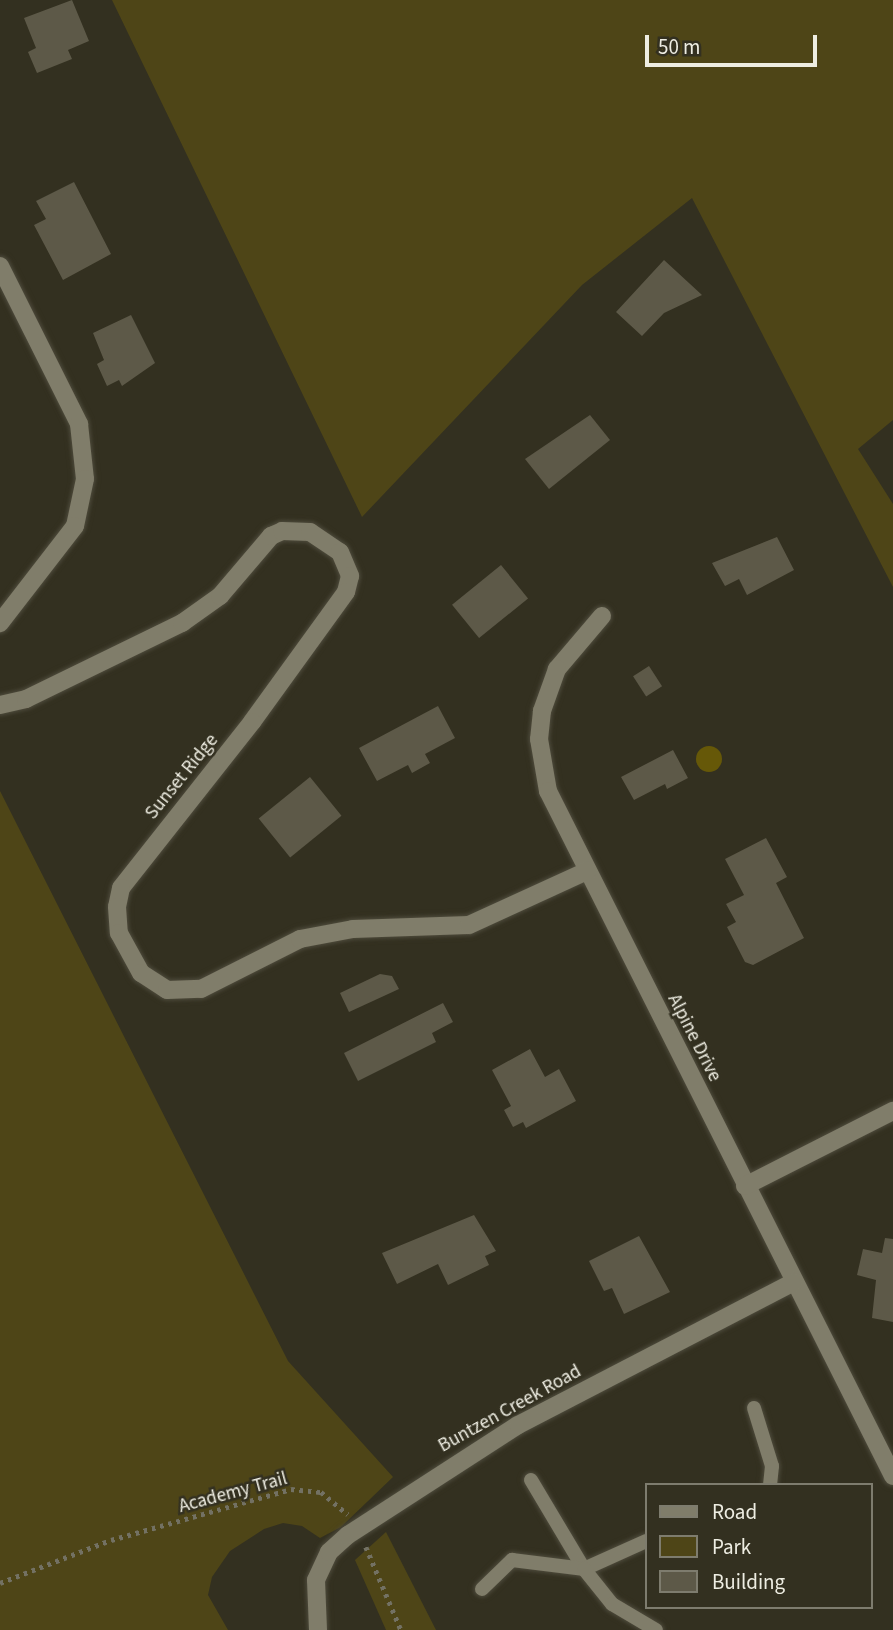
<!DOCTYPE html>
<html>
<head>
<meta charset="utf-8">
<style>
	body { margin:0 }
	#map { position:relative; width:893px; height:1630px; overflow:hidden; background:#333020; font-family:"Source Sans 3",sans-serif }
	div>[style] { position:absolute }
	.green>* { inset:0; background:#4e4517 }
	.water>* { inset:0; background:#665808 }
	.round { border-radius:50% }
	.building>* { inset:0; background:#5d5948; transform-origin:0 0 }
	.path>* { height:4.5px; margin-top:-2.25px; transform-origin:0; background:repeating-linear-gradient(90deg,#737163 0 3.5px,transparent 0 8.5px) }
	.roads { filter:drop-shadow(0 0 2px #4e4b3c) drop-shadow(0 0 2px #4e4b3c) }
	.lane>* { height:14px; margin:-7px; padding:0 7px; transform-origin:7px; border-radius:7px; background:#807d6a }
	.street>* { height:18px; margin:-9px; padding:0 9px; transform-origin:9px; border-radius:9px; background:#807d6a }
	span { translate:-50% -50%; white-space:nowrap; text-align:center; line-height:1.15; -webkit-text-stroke:5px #333020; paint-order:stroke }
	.street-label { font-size:19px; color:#eeede2 }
	.legend { position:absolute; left:645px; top:1483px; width:228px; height:126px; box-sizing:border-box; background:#333020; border:2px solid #7e7c6e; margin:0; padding:9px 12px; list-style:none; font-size:21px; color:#eeede2 }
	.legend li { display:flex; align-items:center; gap:14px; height:35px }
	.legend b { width:35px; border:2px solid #7e7c6e }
	.scale { position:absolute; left:645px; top:35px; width:172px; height:32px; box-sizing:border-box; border:4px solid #eeede2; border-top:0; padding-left:9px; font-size:21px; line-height:24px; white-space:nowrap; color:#eeede2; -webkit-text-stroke:5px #333020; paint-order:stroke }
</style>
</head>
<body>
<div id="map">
	<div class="green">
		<i style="clip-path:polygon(112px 0,893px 0,893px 420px,858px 449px,893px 504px,893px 587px,692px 198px,582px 285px,362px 517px)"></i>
		<i style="clip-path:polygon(0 791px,288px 1361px,393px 1477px,341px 1527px,320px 1538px,302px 1526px,283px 1523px,264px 1529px,230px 1551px,212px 1577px,208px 1595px,228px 1630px,0 1630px)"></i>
		<i style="clip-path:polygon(386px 1532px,436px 1630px,386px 1630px,355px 1560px)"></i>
	</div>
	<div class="water">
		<i class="round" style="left:696px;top:746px;width:26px;height:26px"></i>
	</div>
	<div class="building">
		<i style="clip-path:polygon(72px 0,89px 41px,68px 50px,72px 59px,37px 73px,28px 52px,36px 48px,24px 18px)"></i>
		<i style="clip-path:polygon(74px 182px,111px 254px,63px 280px,34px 225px,46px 219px,36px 201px)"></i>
		<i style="clip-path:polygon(664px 260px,702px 295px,664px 313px,642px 336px,616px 312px)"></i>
		<i style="clip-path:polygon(131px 315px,155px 363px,122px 386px,119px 380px,107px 386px,97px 364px,104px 360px,93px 333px)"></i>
		<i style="clip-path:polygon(590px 415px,610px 440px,549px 489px,525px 459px)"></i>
		<i style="clip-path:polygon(777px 537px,794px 570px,747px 595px,739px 579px,725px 586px,712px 563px)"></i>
		<i style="left:501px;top:565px;width:43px;height:63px;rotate:51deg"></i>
		<i style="left:649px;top:666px;width:24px;height:19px;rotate:57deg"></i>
		<i style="clip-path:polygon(438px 706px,455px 738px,425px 754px,430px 763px,412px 773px,408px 765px,377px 781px,359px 748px)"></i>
		<i style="clip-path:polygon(673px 750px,688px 778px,667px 789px,665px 784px,634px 800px,621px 777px)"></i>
		<i style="left:310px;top:777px;width:50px;height:66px;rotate:51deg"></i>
		<i style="clip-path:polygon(766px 838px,787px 877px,776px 883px,804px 938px,753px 965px,745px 962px,727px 927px,736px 922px,726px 904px,744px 895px,725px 859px)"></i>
		<i style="clip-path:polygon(380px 974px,392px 976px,399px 989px,349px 1012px,340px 993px)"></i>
		<i style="clip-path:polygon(443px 1003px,453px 1022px,432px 1033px,436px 1042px,358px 1081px,344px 1053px)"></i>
		<i style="clip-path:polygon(530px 1049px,545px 1077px,559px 1069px,576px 1101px,526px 1128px,523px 1122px,513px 1127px,504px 1110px,511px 1106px,492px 1070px)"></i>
		<i style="clip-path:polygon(474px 1215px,496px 1251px,485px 1256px,489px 1265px,448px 1285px,438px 1264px,397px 1284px,382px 1253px)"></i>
		<i style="clip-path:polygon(639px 1236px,670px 1292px,624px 1314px,612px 1288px,604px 1291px,589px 1261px)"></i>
		<i style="clip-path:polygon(885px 1238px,893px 1239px,893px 1322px,872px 1318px,876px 1280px,857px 1275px,863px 1249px,882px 1253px)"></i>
	</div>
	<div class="path">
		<i style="left:366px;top:1547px;width:90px;rotate:67.1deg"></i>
		<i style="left:0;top:1583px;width:119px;rotate:-21.2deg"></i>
		<i style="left:111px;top:1540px;width:187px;rotate:-15.8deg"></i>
		<i style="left:291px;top:1489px;width:30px;rotate:6deg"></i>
		<i style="left:321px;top:1492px;width:35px;rotate:40deg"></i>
	</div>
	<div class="roads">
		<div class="lane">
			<i style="left:754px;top:1408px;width:61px;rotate:72.8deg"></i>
			<i style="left:772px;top:1466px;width:19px;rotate:96deg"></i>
			<i style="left:531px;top:1480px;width:104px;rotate:59.2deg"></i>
			<i style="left:584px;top:1569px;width:68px;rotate:-24.3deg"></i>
			<i style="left:482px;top:1589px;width:42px;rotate:-44deg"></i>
			<i style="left:512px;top:1560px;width:73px;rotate:7.1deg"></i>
			<i style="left:584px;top:1569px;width:45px;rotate:51.3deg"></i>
			<i style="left:612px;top:1604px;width:51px;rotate:30.6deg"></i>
		</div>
		<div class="street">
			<i style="left:0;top:266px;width:177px;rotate:63.4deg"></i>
			<i style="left:79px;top:424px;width:55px;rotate:83.8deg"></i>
			<i style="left:85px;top:479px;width:48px;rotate:102deg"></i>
			<i style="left:75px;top:526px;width:123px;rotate:127.7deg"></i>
			<i style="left:602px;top:616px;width:70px;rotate:130.3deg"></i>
			<i style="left:557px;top:669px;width:45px;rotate:109.7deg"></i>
			<i style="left:542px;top:711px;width:28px;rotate:96deg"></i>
			<i style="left:539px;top:739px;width:53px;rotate:80.2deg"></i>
			<i style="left:548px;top:791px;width:767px;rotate:63.27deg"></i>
			<i style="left:0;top:705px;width:27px;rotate:-13deg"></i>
			<i style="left:26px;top:699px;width:174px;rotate:-26deg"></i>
			<i style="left:182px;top:623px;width:47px;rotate:-35.4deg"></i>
			<i style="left:220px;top:596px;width:79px;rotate:-49.6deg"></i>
			<i style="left:271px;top:536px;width:12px;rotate:-24deg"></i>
			<i style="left:282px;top:531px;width:28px;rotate:2deg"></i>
			<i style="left:310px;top:532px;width:36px;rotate:34deg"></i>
			<i style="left:340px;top:552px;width:26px;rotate:67deg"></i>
			<i style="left:350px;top:576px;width:16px;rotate:104deg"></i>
			<i style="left:346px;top:592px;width:160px;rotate:125.9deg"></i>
			<i style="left:252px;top:722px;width:211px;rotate:128.3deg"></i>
			<i style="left:121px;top:888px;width:19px;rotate:102deg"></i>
			<i style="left:117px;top:907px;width:26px;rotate:86deg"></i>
			<i style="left:119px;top:933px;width:46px;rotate:61.2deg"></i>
			<i style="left:141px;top:973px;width:31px;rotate:33deg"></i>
			<i style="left:167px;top:990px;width:34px;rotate:-2deg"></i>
			<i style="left:201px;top:989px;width:111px;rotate:-26.8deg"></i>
			<i style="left:300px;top:939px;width:54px;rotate:-10.7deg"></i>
			<i style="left:353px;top:929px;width:116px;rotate:-2deg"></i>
			<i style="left:469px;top:925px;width:130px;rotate:-24.6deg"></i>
			<i style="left:745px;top:1186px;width:166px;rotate:-26.9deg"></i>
			<i style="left:318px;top:1630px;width:50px;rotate:-92.3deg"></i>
			<i style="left:316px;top:1580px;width:31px;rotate:-65deg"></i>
			<i style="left:329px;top:1552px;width:25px;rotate:-42deg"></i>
			<i style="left:348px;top:1535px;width:202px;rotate:-32.9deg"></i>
			<i style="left:518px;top:1425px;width:311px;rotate:-27.4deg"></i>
		</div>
	</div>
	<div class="street-label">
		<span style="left:182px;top:777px;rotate:-51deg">Sunset Ridge</span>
		<span style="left:694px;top:1038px;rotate:63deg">Alpine Drive</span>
		<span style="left:510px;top:1409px;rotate:-29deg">Buntzen Creek Road</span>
		<span style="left:233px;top:1493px;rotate:-15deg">Academy Trail</span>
	</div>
	<ul class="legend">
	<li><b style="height:9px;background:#807d6a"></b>Road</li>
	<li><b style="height:19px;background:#4e4517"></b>Park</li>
	<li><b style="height:19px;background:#5d5948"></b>Building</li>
	</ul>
	<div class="scale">50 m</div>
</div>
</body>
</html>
